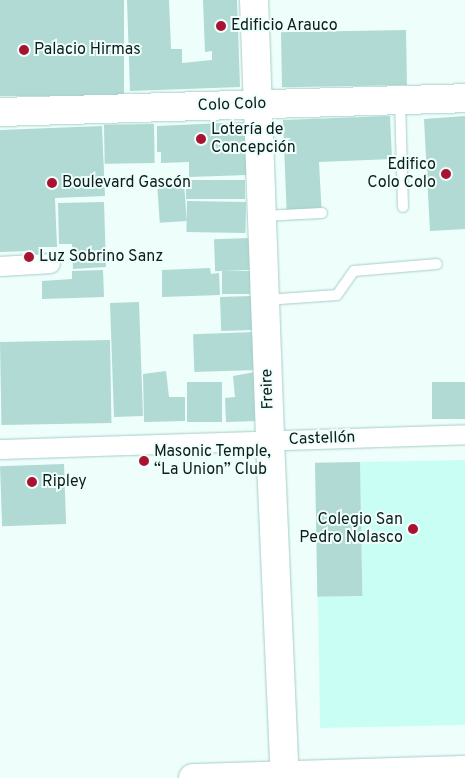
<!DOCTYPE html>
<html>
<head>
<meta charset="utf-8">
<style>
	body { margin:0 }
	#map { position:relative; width:465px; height:778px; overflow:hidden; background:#eefefb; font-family:Overpass,sans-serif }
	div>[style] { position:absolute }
	.built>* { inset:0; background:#c9fef5 }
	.building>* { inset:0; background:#b0dad3; transform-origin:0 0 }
	.roads { filter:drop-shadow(0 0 1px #a5cec8) drop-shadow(0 0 1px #a5cec8) }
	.lane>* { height:10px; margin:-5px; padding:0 5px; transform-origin:5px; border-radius:5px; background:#fff }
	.street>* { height:19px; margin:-9.5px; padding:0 9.5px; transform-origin:9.5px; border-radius:9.5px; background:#fff }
	.secondary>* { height:28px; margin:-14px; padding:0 14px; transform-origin:14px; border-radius:14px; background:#fff }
	.dots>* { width:14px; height:14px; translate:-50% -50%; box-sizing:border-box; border:2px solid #eefefb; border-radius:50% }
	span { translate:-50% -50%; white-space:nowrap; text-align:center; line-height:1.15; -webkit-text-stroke:4px #eefefb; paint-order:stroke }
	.poi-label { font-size:16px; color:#0d1d1b }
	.left { translate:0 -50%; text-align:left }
	.right { translate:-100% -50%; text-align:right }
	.street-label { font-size:16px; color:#0d1d1b }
</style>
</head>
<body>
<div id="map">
	<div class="built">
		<i style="clip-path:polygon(465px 460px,465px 725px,320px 728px,318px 597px,362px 596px,360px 462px)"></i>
	</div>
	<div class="building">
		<i style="left:0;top:0;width:124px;height:96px"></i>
		<i style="clip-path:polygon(127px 0,169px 0,171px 49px,182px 49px,182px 63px,212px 60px,212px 51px,205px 52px,203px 0,237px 0,240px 87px,130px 91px)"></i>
		<i style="left:406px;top:30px;width:55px;height:125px;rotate:89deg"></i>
		<i style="clip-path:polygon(390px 116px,392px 159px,319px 162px,322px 218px,287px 220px,283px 120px)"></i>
		<i style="clip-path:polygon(465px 116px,465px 229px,430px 231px,424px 119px)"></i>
		<i style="clip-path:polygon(245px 122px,248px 175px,189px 177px,189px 162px,161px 163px,161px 152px,157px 152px,157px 126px)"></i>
		<i style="left:154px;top:124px;width:39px;height:50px;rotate:89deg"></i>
		<i style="clip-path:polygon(102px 126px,105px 196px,55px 198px,57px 247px,44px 247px,44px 256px,39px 256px,28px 251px,0 252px,0 130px)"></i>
		<i style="left:245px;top:180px;width:19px;height:59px;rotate:90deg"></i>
		<i style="left:184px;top:182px;width:39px;height:27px;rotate:86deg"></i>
		<i style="left:187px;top:201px;width:59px;height:31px;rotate:1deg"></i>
		<i style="clip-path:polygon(104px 202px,106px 267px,73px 269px,72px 244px,59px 244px,58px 203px)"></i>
		<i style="left:249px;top:238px;width:32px;height:35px;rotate:88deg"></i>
		<i style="clip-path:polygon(210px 268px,211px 274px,219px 273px,220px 295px,162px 297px,162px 270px)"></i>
		<i style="clip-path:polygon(103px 270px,104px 297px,42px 299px,42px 281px,72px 279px,72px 271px)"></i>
		<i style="left:250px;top:271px;width:23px;height:28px;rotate:90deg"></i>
		<i style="left:251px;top:296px;width:34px;height:31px;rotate:88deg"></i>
		<i style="left:139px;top:302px;width:114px;height:29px;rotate:88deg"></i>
		<i style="left:254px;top:332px;width:38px;height:61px;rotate:88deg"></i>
		<i style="left:110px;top:340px;width:83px;height:110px;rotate:89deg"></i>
		<i style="clip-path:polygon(166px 371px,169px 397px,185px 397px,185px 421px,144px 422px,143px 374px)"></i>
		<i style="clip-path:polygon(255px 372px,257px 421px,226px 422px,225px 398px,235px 397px,233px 376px)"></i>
		<i style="left:187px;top:382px;width:35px;height:40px"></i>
		<i style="left:465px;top:382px;width:37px;height:33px;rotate:90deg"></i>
		<i style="left:360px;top:462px;width:134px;height:45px;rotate:89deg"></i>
		<i style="left:64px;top:464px;width:60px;height:64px;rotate:88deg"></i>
	</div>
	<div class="roads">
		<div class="lane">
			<i style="left:400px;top:101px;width:106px;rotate:88.4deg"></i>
			<i style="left:263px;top:216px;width:59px;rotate:-2.9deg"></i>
			<i style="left:266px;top:300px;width:71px;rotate:-4deg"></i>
			<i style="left:337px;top:295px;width:29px;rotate:-55deg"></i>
			<i style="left:354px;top:271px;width:83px;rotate:-4.8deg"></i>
		</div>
		<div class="street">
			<i style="left:0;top:266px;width:50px;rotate:-3.4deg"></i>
			<i style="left:0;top:449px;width:465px;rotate:-1.8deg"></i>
		</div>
		<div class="secondary">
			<i style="left:254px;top:0;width:440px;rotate:87.9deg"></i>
			<i style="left:270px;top:440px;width:338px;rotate:87.5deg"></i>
			<i style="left:0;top:112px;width:465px;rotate:-1.7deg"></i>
			<i style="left:193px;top:778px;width:272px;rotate:-1.7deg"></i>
		</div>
	</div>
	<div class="dots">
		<i style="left:221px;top:26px;background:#a91331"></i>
		<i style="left:24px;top:50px;background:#a91331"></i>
		<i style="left:201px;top:139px;background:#a91331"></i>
		<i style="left:446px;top:174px;background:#a91331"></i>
		<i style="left:52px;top:183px;background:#a91331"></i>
		<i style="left:29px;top:257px;background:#a91331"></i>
		<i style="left:144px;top:461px;background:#a91331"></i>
		<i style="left:32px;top:482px;background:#a91331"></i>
		<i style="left:413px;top:529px;background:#a91331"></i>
	</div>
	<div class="poi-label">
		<span class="left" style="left:231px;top:26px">Edificio Arauco</span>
		<span class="left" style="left:34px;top:50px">Palacio Hirmas</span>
		<span class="left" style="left:211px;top:139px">Lotería de<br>Concepción</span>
		<span class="right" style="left:436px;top:174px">Edifico<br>Colo Colo</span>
		<span class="left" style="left:62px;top:183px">Boulevard Gascón</span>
		<span class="left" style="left:39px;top:257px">Luz Sobrino Sanz</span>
		<span class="left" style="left:154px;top:461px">Masonic Temple,<br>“La Union” Club</span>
		<span class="left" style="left:42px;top:482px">Ripley</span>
		<span class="right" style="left:403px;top:529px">Colegio San<br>Pedro Nolasco</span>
	</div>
	<div class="street-label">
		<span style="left:232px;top:105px;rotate:-2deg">Colo Colo</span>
		<span style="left:268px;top:389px;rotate:-92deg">Freire</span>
		<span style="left:322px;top:439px;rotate:-2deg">Castellón</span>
	</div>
</div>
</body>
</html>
